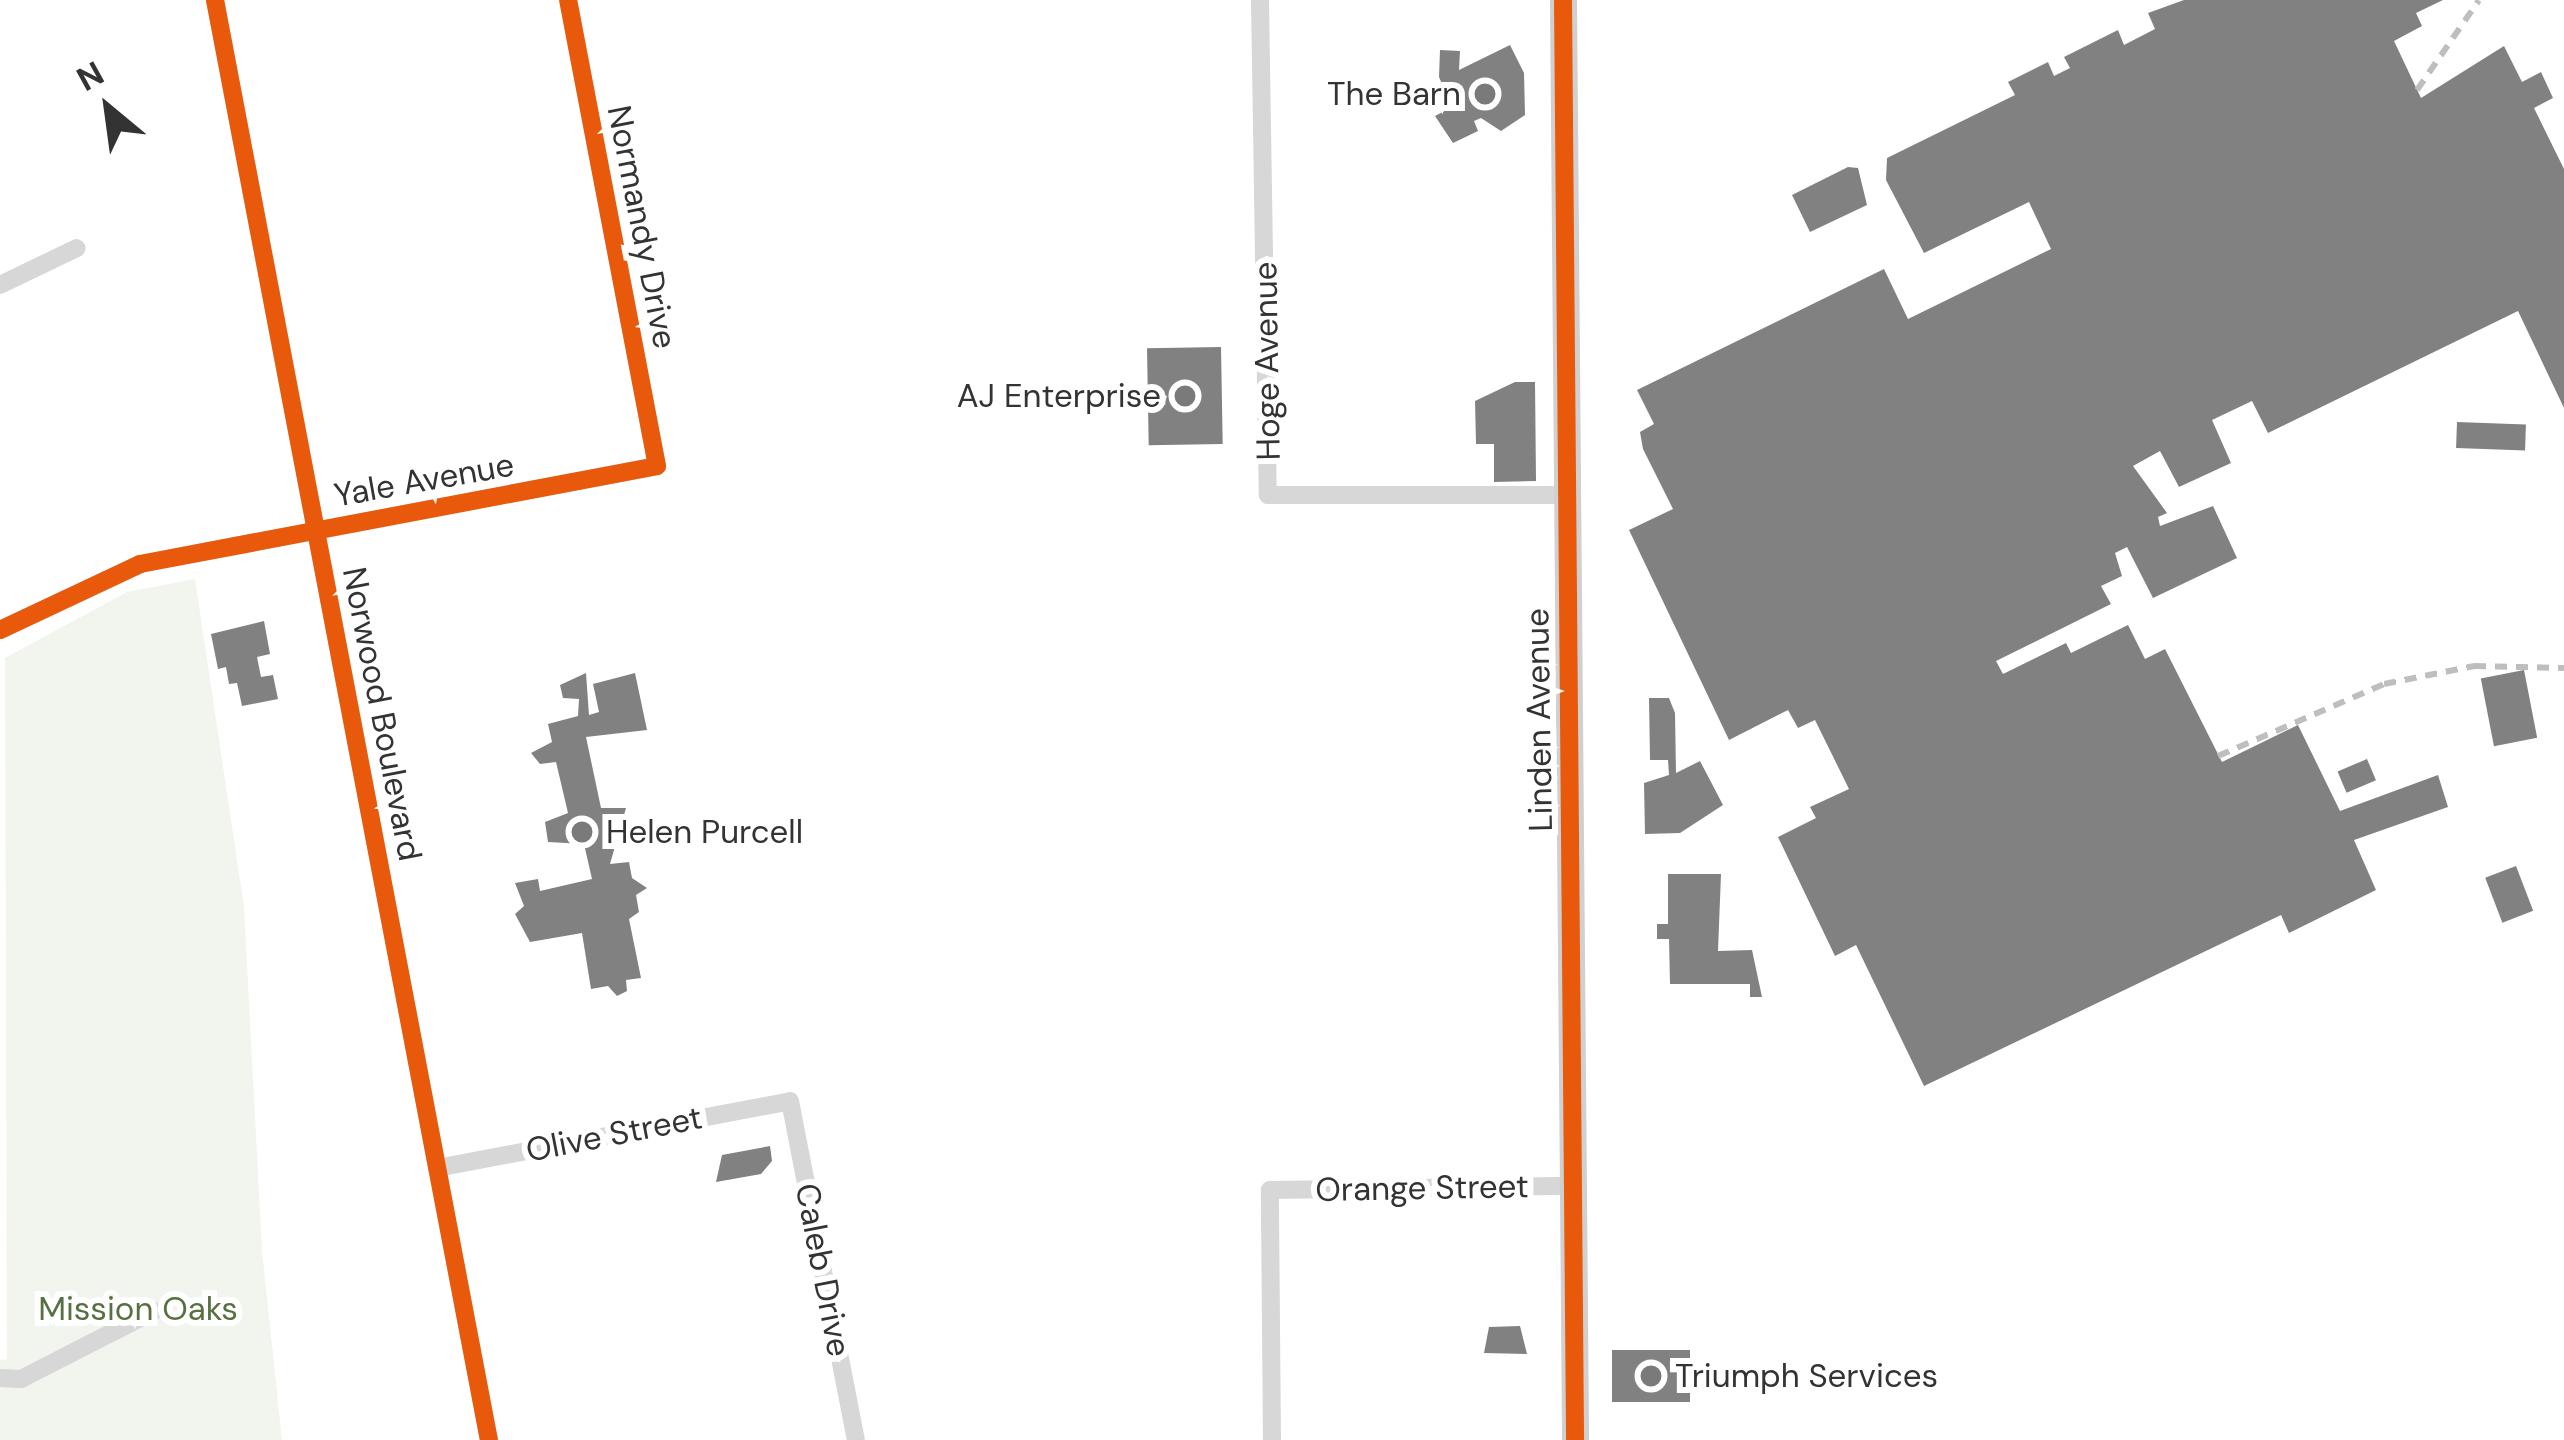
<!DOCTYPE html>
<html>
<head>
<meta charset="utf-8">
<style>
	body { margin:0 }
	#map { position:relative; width:2564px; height:1440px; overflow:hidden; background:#fff; font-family:"DM Sans",sans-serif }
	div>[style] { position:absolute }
	.green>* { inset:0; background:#f1f5ed }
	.building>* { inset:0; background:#818181; transform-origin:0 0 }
	.street>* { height:18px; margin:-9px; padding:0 9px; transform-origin:9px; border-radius:9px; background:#d7d7d7 }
	.secondary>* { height:27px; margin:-13.5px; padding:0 13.5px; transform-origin:13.5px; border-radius:13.5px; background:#d0d0d0 }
	.rail>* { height:6px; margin-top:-3px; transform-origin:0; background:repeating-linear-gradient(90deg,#bebebe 0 12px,transparent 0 21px) }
	.cycleway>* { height:18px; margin:-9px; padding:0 9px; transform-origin:9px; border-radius:9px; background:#e8590c }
	.dots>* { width:33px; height:33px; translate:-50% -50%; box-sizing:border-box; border:6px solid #fff; border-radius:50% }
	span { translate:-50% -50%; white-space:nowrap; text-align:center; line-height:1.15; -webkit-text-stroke:12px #fff; paint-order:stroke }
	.poi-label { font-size:33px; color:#333 }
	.right { translate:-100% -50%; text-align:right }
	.left { translate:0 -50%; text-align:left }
	.street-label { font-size:33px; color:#333 }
	.park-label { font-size:33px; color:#56703f }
	.north { position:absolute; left:48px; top:48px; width:120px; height:120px; -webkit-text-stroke:9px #fff; paint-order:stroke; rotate:331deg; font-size:33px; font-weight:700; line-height:48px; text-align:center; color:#333 }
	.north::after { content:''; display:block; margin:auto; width:42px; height:54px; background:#333; clip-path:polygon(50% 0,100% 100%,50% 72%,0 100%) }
</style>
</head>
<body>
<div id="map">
	<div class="green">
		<i style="clip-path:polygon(195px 579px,244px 907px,262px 1250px,282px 1440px,0 1440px,0 1360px,7px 1359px,5px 658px,127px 592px)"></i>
	</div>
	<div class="building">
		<i style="clip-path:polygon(2184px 0,2443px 0,2416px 13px,2422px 26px,2394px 41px,2421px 98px,2504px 46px,2522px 82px,2541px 72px,2553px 98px,2534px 108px,2564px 169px,2564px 408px,2518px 311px,2268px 433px,2252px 401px,2212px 420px,2231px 463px,2179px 487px,2160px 451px,2133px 466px,2167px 513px,2158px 517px,2160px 526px,2213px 506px,2237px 558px,2153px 598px,2127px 547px,2115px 553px,2122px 576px,2101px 586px,2111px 604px,1996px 661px,2003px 674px,2066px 643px,2071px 653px,2128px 625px,2145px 659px,2165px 649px,2222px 762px,2298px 725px,2340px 811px,2438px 775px,2448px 807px,2354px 840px,2376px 890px,2289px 933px,2281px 915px,1924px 1086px,1856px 945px,1835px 956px,1778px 837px,1816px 818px,1810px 807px,1849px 789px,1815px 720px,1798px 728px,1788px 710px,1729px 740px,1629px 530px,1673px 509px,1643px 449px,1640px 432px,1654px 424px,1637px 390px,1884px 269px,1908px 319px,2051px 249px,2029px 202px,1924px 253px,1886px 180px,1887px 158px,2015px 95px,2008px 82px,2048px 62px,2054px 76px,2070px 68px,2064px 57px,2118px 30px,2124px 45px,2155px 29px,2148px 13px)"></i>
		<i style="clip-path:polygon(1510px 45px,1524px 73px,1525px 115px,1501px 131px,1481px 118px,1474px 121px,1478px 131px,1453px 143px,1435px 116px,1452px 107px,1439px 77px,1440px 50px,1460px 51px,1459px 70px)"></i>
		<i style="clip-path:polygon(1848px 167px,1858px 168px,1867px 205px,1810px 232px,1792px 195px)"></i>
		<i style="left:1221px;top:347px;width:97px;height:74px;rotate:89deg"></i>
		<i style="clip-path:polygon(1515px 382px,1535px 382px,1536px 481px,1494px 482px,1494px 444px,1476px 444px,1475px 401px)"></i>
		<i style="left:2457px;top:422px;width:69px;height:26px;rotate:2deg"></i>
		<i style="clip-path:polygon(264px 621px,270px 654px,257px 657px,261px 677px,273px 675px,278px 699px,242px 706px,237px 683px,229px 684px,226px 667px,218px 669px,211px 634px)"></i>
		<i style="left:2524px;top:670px;width:69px;height:44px;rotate:79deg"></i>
		<i style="clip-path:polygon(586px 673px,589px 715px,599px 712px,593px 684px,635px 673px,647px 730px,586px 737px,601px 808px,626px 808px,610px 864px,629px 862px,632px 878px,647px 888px,636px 895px,639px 912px,629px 919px,641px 978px,626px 980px,627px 991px,617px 996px,608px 986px,591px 989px,582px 933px,530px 942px,515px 914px,524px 906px,515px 883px,538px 879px,540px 891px,592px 879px,584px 844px,548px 842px,545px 822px,568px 813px,556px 762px,540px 764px,531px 753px,552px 742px,548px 724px,578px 716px,579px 699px,563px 698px,560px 685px)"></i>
		<i style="clip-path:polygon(1649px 698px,1669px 698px,1675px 713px,1676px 773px,1700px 761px,1723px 805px,1680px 833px,1645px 834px,1644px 783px,1669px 775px,1668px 760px,1650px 760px)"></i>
		<i style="left:2367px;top:759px;width:23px;height:32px;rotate:67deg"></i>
		<i style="left:2516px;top:866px;width:48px;height:33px;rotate:69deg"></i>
		<i style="clip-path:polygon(1668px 874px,1721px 874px,1718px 951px,1752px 950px,1762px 997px,1750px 997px,1750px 984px,1670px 984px,1669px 939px,1657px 939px,1657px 924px,1668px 924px)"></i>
		<i style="clip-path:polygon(770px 1146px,772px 1161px,761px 1174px,716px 1182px,722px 1155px)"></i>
		<i style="clip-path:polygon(1520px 1326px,1527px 1354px,1484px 1353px,1489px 1327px)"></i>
		<i style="left:1690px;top:1350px;width:52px;height:78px;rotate:90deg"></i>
	</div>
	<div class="street">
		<i style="left:215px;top:0;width:1466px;rotate:79.23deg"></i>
		<i style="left:1260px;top:0;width:495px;rotate:89.1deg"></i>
		<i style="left:1268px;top:495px;width:299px"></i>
		<i style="left:0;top:285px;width:85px;rotate:-25.7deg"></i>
		<i style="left:0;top:630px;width:155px;rotate:-25.2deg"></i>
		<i style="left:140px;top:564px;width:526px;rotate:-10.73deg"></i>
		<i style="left:657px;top:466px;width:474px;rotate:-100.8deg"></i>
		<i style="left:437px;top:1168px;width:359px;rotate:-10.7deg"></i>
		<i style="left:790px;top:1101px;width:345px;rotate:79deg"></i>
		<i style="left:0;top:1378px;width:21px;rotate:3deg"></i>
		<i style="left:21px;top:1379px;width:149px;rotate:-27.1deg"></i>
		<i style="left:1272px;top:1440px;width:250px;rotate:-90.5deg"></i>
		<i style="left:1270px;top:1190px;width:303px;rotate:-0.8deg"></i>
	</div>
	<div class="secondary">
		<i style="left:1563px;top:0;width:1440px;rotate:89.52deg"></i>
	</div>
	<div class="rail">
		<i style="left:2417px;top:90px;width:109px;rotate:-55.4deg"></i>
		<i style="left:2218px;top:756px;width:181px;rotate:-23.4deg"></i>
		<i style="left:2384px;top:684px;width:92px;rotate:-11.3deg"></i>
		<i style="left:2474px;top:666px;width:90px;rotate:1.3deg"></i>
	</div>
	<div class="cycleway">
		<i style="left:215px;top:0;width:1466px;rotate:79.23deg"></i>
		<i style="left:1563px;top:0;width:1440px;rotate:89.52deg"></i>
		<i style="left:0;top:630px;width:155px;rotate:-25.2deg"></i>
		<i style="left:140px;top:564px;width:526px;rotate:-10.73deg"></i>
		<i style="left:657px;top:466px;width:474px;rotate:-100.8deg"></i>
	</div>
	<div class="dots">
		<i style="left:1485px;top:94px;background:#7a7a7a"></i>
		<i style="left:1185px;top:396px;background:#7a7a7a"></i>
		<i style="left:582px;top:832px;background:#7a7a7a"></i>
		<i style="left:1651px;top:1376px;background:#7a7a7a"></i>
	</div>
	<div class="poi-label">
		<span class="right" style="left:1461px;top:94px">The Barn</span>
		<span class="right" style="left:1161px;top:396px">AJ Enterprise</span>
		<span class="left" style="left:606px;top:832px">Helen Purcell</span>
		<span class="left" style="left:1675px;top:1376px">Triumph Services</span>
	</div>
	<div class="street-label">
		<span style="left:642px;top:227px;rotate:79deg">Normandy Drive</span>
		<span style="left:1267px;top:361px;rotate:-91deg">Hoge Avenue</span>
		<span style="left:424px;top:480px;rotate:-10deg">Yale Avenue</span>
		<span style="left:382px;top:714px;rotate:79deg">Norwood Boulevard</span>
		<span style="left:1539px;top:720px;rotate:-91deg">Linden Avenue</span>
		<span style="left:614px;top:1134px;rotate:-11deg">Olive Street</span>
		<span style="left:1422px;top:1188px;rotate:-1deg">Orange Street</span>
		<span style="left:823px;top:1270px;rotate:79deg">Caleb Drive</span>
	</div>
	<div class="park-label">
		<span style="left:138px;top:1309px">Mission Oaks</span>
	</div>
	<div class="north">N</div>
</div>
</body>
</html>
